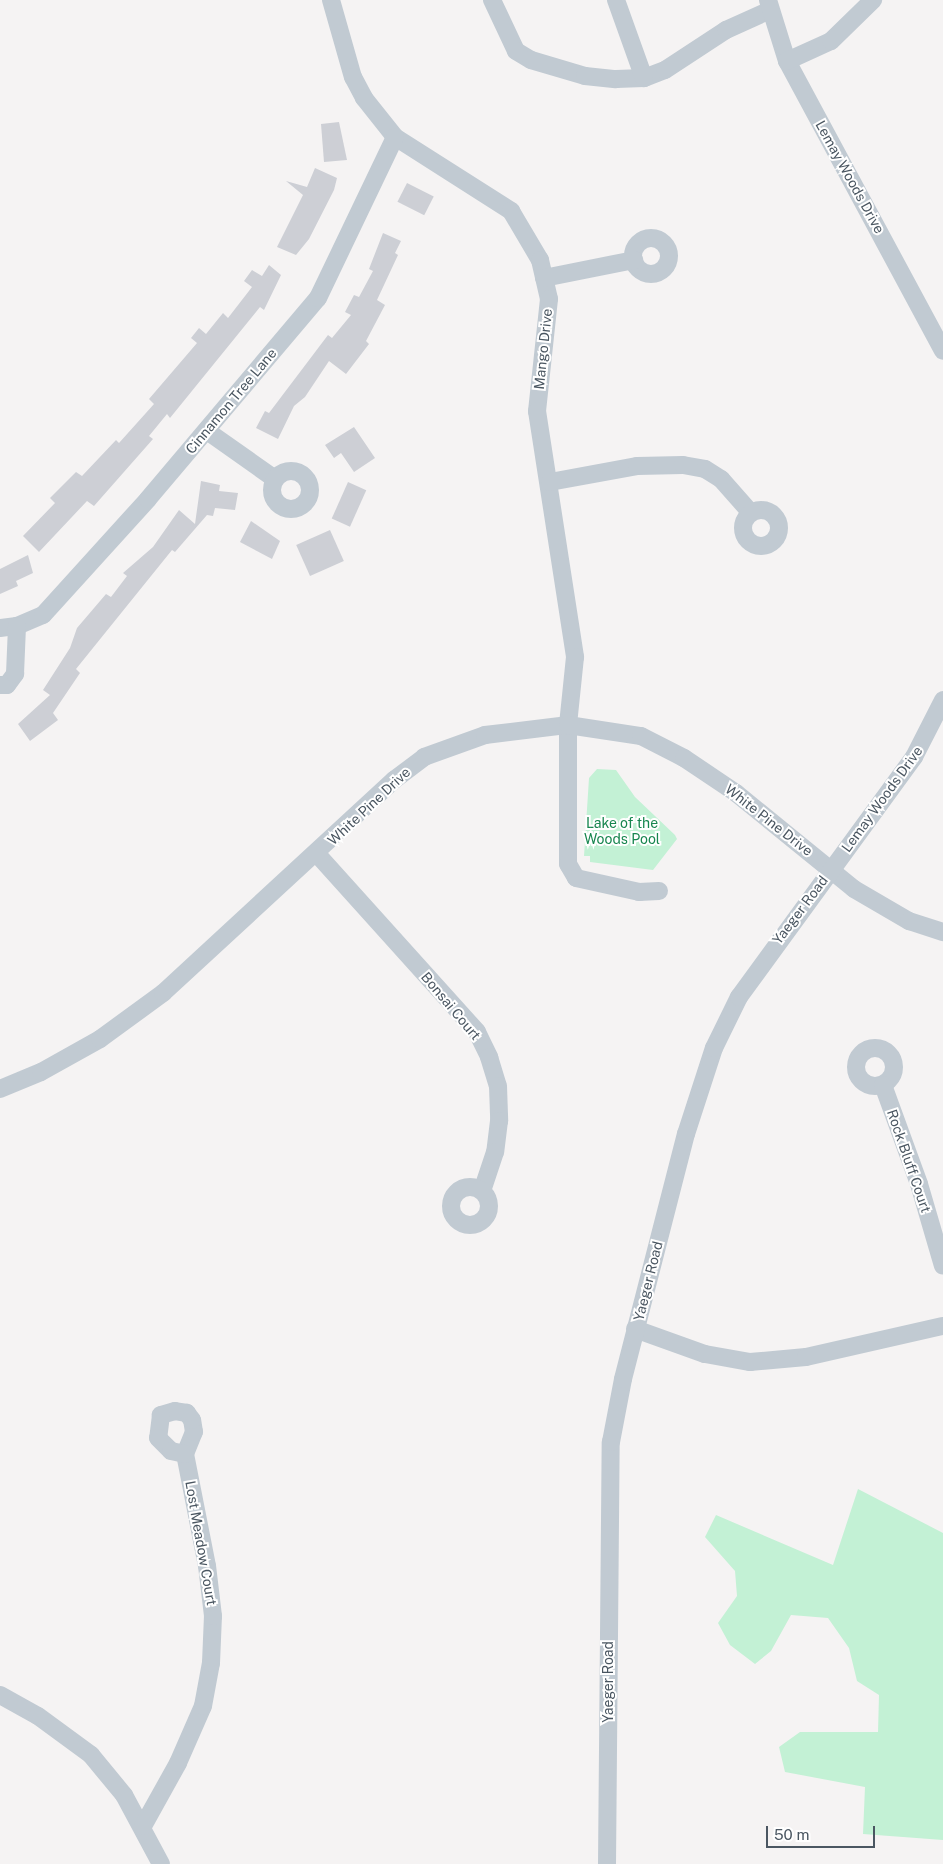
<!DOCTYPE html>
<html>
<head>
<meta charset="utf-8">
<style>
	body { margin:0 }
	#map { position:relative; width:943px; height:1864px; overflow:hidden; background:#f5f3f3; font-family:"Public Sans",sans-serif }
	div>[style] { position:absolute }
	.green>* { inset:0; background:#c3f1d5 }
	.building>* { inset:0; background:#cdcfd5; transform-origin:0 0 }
	.minor>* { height:18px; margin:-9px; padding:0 9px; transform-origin:9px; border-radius:9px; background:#c1cad2 }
	.minor>.ring { margin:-9px; padding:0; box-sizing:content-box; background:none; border:18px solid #c1cad2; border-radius:50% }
	span { translate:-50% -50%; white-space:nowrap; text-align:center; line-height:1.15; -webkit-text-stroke:4px #fff; paint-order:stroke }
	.street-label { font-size:14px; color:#4a5661 }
	.park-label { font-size:14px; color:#17864f }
	.scale { position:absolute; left:766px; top:1826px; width:109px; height:22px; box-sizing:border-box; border:2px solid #4a5661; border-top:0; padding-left:6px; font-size:15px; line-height:18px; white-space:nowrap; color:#4a5661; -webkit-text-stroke:4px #fff; paint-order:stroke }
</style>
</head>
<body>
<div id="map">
	<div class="green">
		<i style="clip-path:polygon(597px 769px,616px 770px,635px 797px,675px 835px,677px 839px,653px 870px,590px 862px,590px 856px,584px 856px,589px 778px)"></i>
		<i style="clip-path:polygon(858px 1489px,943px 1533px,943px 1840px,863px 1834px,865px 1787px,785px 1772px,779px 1747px,800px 1732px,878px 1732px,879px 1695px,857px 1681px,849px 1648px,828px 1618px,791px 1615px,771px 1651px,755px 1664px,730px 1645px,718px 1623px,737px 1596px,735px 1571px,705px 1537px,716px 1515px,833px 1565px)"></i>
	</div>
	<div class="building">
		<i style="clip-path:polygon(339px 122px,347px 160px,324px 162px,321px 124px)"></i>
		<i style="clip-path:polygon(315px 168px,337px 178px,334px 190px,309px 239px,296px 255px,277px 247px,303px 195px,286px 181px,307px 187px)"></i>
		<i style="left:407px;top:183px;width:30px;height:21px;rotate:27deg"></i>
		<i style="clip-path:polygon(383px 233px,401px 241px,395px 253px,398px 255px,377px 300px,385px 305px,366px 341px,369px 344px,346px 374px,329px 361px,305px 397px,294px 406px,278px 439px,256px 428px,265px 411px,269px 413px,328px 335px,332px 338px,351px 315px,345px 312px,354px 295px,359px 297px,373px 271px,369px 269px)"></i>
		<i style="clip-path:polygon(269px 265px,281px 275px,264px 310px,260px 307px,170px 418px,167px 414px,149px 436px,153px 439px,94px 506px,87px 501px,39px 552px,23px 536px,55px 503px,50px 498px,76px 472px,82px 476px,116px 440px,119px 443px,154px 404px,149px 399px,197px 343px,191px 338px,199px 328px,206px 334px,223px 313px,228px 318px,252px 287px,244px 281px,252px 270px,262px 276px)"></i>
		<i style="clip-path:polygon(354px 427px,375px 458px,354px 472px,341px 453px,334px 458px,325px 445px)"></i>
		<i style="clip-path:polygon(201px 481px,220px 485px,219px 491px,238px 493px,235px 510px,215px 508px,213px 516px,207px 515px,175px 552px,172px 550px,76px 669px,80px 673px,53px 713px,58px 720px,30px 741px,18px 724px,50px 695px,43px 690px,70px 648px,77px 628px,106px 594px,111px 597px,127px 576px,123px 573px,153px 547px,179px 510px,195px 524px)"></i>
		<i style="left:348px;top:482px;width:20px;height:40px;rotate:24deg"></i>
		<i style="clip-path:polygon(251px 521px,280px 541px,272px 559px,240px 542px)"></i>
		<i style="left:330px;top:530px;width:34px;height:37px;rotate:66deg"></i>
		<i style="clip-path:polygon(28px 555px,33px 573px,16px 581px,18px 586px,0 594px,0 569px)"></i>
	</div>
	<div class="minor">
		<i style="left:331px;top:0;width:80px;rotate:74.1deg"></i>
		<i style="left:353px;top:77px;width:24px;rotate:62deg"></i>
		<i style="left:364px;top:98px;width:50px;rotate:51.5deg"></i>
		<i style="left:395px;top:137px;width:138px;rotate:32.5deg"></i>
		<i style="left:511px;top:211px;width:57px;rotate:59.4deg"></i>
		<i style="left:540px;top:260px;width:40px;rotate:77deg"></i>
		<i style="left:549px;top:299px;width:113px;rotate:96.1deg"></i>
		<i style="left:537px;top:411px;width:249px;rotate:81.2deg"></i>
		<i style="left:575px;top:657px;width:68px;rotate:95.9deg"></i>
		<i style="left:568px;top:725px;width:139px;rotate:90deg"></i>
		<i style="left:568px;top:864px;width:16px;rotate:60deg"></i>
		<i style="left:576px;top:878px;width:65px;rotate:12.5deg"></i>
		<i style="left:639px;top:892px;width:20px;rotate:-3deg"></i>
		<i style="left:492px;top:0;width:56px;rotate:64.8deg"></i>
		<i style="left:516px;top:51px;width:17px;rotate:31deg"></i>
		<i style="left:531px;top:60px;width:56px;rotate:16.5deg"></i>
		<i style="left:585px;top:76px;width:31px;rotate:6deg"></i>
		<i style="left:616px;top:79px;width:28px;rotate:-2deg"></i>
		<i style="left:644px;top:78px;width:22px;rotate:-21deg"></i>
		<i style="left:665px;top:70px;width:73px;rotate:-33.3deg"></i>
		<i style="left:726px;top:30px;width:48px;rotate:-24.4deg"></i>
		<i style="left:616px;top:0;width:83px;rotate:70.3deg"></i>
		<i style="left:768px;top:0;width:64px;rotate:72.7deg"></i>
		<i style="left:787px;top:61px;width:329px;rotate:61.7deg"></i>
		<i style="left:787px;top:61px;width:48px;rotate:-24.4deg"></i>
		<i style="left:831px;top:41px;width:59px;rotate:-44.3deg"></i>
		<i class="ring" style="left:633px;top:238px;width:18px;height:18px"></i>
		<i style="left:544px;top:278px;width:92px;rotate:-11.3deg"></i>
		<i style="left:207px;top:431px;width:83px;rotate:35.2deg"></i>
		<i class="ring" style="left:272px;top:471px;width:20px;height:20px"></i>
		<i style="left:550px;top:482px;width:88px;rotate:-10.4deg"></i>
		<i style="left:637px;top:466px;width:46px;rotate:-1.2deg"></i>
		<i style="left:683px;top:465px;width:22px;rotate:10deg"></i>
		<i style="left:705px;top:469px;width:19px;rotate:32deg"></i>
		<i style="left:721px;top:479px;width:45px;rotate:48.6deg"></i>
		<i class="ring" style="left:743px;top:510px;width:18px;height:18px"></i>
		<i style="left:0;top:628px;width:17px;rotate:-7deg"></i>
		<i style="left:17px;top:626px;width:28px;rotate:-23deg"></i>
		<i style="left:43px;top:615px;width:156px;rotate:-47.8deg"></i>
		<i style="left:148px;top:499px;width:263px;rotate:-49.8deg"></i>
		<i style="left:318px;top:298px;width:178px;rotate:-64.4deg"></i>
		<i style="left:0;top:685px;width:7px"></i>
		<i style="left:7px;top:685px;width:14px;rotate:-54deg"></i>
		<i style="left:15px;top:674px;width:48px;rotate:-87.6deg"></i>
		<i style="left:317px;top:854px;width:239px;rotate:48deg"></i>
		<i style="left:477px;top:1032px;width:28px;rotate:64deg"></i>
		<i style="left:489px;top:1057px;width:30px;rotate:73deg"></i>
		<i style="left:498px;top:1086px;width:35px;rotate:88deg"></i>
		<i style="left:499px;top:1121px;width:31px;rotate:97deg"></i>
		<i style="left:495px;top:1152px;width:41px;rotate:108.4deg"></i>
		<i class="ring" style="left:856px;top:1048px;width:20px;height:20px"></i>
		<i style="left:883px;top:1085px;width:105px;rotate:70deg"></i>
		<i style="left:919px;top:1184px;width:85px;rotate:73.7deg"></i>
		<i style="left:0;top:1089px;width:44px;rotate:-22.5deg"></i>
		<i style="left:41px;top:1072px;width:68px;rotate:-29.2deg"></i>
		<i style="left:100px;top:1039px;width:78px;rotate:-36.1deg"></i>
		<i style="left:163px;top:993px;width:314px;rotate:-42.7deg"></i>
		<i style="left:394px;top:780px;width:38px;rotate:-37deg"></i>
		<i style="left:424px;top:757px;width:65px;rotate:-19.8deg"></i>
		<i style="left:485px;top:735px;width:84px;rotate:-6.9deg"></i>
		<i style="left:568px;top:725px;width:74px;rotate:8.6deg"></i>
		<i style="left:641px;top:736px;width:48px;rotate:27.1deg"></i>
		<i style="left:684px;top:758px;width:63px;rotate:33.9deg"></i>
		<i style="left:736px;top:793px;width:152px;rotate:39.1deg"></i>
		<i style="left:854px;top:889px;width:64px;rotate:30.2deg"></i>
		<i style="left:909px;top:921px;width:36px;rotate:18deg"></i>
		<i class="ring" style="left:451px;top:1187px;width:20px;height:20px"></i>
		<i style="left:635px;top:1329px;width:74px;rotate:19.7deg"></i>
		<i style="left:705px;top:1354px;width:46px;rotate:10.1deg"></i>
		<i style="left:750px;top:1362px;width:56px;rotate:-5.1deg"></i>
		<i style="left:806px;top:1357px;width:140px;rotate:-12.8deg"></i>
		<i style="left:0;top:1695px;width:43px;rotate:28.9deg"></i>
		<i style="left:38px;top:1716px;width:66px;rotate:36.3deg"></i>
		<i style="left:91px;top:1755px;width:52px;rotate:50.5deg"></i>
		<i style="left:124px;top:1795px;width:78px;rotate:61.8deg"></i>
		<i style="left:143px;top:1826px;width:72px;rotate:-60.9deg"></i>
		<i style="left:178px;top:1763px;width:62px;rotate:-66.3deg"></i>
		<i style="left:203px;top:1706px;width:44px;rotate:-79.5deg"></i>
		<i style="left:211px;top:1663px;width:47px;rotate:-87.6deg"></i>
		<i style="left:213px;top:1616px;width:50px;rotate:-96.8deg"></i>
		<i style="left:207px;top:1566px;width:114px;rotate:-101.1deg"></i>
		<i style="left:185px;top:1454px;width:24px;rotate:-68deg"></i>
		<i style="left:194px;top:1432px;width:12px;rotate:-99deg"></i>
		<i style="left:192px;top:1420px;width:9px;rotate:-126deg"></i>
		<i style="left:187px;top:1413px;width:12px;rotate:-171deg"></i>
		<i style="left:175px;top:1411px;width:15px;rotate:164deg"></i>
		<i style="left:161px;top:1415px;width:23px;rotate:97deg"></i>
		<i style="left:158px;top:1438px;width:18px;rotate:45deg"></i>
		<i style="left:171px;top:1451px;width:14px;rotate:12deg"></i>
		<i style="left:607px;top:1864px;width:422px;rotate:-89.5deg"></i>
		<i style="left:611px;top:1442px;width:64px;rotate:-79.2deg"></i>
		<i style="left:623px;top:1379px;width:253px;rotate:-75.6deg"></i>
		<i style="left:686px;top:1134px;width:90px;rotate:-72deg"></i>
		<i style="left:714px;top:1048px;width:57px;rotate:-63.9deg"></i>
		<i style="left:739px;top:997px;width:297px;rotate:-53.9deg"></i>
		<i style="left:914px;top:757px;width:64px;rotate:-63deg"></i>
	</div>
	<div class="street-label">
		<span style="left:850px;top:177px;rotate:61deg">Lemay Woods Drive</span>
		<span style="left:543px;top:349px;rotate:-84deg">Mango Drive</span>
		<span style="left:231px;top:401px;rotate:-50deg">Cinnamon Tree Lane</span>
		<span style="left:882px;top:799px;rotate:-54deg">Lemay Woods Drive</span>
		<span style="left:369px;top:806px;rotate:-43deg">White Pine Drive</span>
		<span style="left:769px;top:820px;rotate:38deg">White Pine Drive</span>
		<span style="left:800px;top:910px;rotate:-53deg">Yaeger Road</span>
		<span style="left:451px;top:1006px;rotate:50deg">Bonsai Court</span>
		<span style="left:909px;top:1161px;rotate:71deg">Rock Bluff Court</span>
		<span style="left:648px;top:1281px;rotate:-76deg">Yaeger Road</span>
		<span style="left:201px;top:1543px;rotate:80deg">Lost Meadow Court</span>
		<span style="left:608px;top:1682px;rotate:-90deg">Yaeger Road</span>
	</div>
	<div class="park-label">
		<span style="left:622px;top:831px">Lake of the<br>Woods Pool</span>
	</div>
	<div class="scale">50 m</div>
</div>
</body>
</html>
